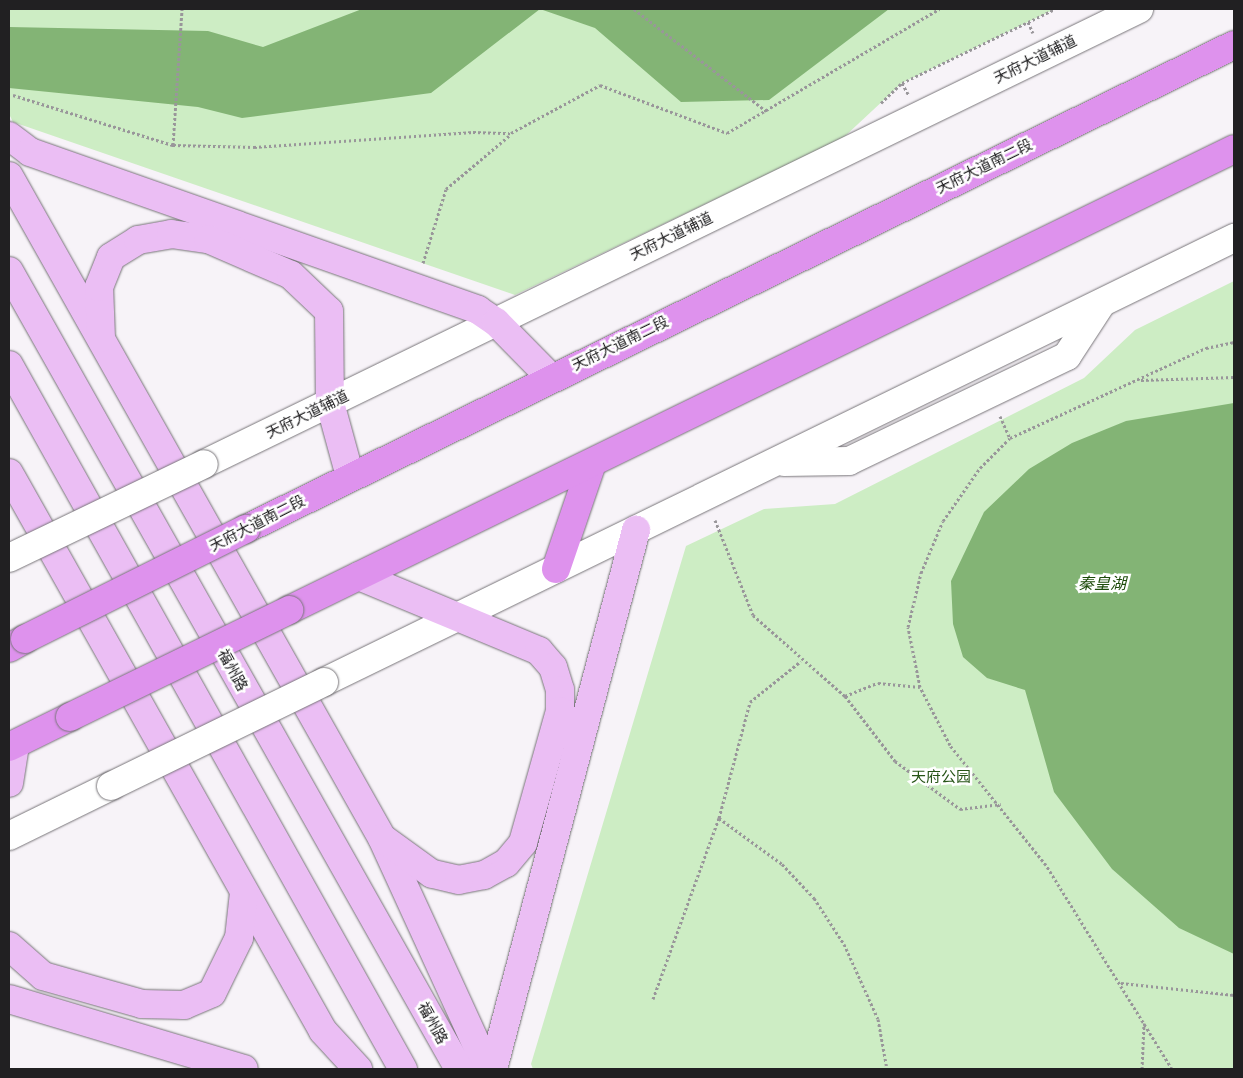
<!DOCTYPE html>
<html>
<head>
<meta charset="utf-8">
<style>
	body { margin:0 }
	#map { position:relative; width:1243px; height:1078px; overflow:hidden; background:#f7f3f8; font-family:"Golos Text","Noto Sans SC",sans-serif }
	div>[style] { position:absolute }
	.green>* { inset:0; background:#cdedc4 }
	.water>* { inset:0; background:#83b475 }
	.path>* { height:3px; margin-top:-1.5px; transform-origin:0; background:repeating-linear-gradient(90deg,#99969a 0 2.5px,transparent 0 5px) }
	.roads { filter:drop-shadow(0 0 1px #787579) drop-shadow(0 0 1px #787579) }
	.minor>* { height:28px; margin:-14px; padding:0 14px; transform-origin:14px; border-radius:14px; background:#fff }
	.major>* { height:28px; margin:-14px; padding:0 14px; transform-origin:14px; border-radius:14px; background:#ebbef4 }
	.highway>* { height:28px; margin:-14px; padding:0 14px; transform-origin:14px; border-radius:14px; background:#de92ed }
	.bridges { filter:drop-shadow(0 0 1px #787579) drop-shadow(0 0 1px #787579) }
	.minor-bridge>* { height:28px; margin:-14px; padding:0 14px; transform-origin:14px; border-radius:14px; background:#fff }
	.highway-bridge>* { height:28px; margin:-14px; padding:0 14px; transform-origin:14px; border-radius:14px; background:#de92ed }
	span { translate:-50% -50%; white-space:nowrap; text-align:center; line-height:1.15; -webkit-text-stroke:5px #fff; paint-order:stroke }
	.street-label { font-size:15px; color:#212022 }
	.park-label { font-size:15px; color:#265416 }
	.water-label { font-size:16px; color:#1d4b0a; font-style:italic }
	.frame { position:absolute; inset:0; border:10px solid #212022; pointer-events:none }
</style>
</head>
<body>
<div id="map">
	<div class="green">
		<i style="clip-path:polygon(9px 9px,1055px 9px,902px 83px,843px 138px,515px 295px,13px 122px,9px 114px)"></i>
		<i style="clip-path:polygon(1234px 281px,1234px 1069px,533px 1069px,531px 1064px,686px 546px,764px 509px,835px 504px,1084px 378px,1135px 330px)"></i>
	</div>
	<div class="water">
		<i style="clip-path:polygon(362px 9px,540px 9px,431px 93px,242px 118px,198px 107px,9px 88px,9px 27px,208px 31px,263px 47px)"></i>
		<i style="clip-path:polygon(540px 9px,889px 9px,769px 100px,681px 102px,595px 28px)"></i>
		<i style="clip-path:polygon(1234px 403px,1234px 954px,1179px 928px,1112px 869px,1054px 792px,1025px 690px,987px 678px,963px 657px,953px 624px,951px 581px,984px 512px,1029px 469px,1072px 443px,1126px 421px)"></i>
	</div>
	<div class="path">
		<i style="left:634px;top:9px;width:167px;rotate:37.7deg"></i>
		<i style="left:1028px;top:22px;width:12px;rotate:66deg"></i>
		<i style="left:902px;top:83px;width:13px;rotate:61deg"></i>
		<i style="left:13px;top:95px;width:168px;rotate:17.4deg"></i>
		<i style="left:173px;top:145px;width:81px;rotate:1.4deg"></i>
		<i style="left:254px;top:147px;width:220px;rotate:-3.9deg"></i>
		<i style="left:473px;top:132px;width:38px;rotate:2deg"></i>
		<i style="left:511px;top:133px;width:101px;rotate:-28.3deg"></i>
		<i style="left:600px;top:85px;width:136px;rotate:20.7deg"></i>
		<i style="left:727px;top:133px;width:246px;rotate:-30.3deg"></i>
		<i style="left:881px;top:103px;width:29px;rotate:-44deg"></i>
		<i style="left:902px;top:83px;width:170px;rotate:-25.8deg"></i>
		<i style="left:173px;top:145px;width:136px;rotate:-86.2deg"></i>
		<i style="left:423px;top:263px;width:77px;rotate:-72.7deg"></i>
		<i style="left:446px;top:189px;width:85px;rotate:-40.2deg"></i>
		<i style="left:1141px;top:380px;width:93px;rotate:-1.8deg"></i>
		<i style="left:1000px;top:416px;width:24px;rotate:66deg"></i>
		<i style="left:715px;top:520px;width:102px;rotate:68.2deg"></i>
		<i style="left:753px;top:615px;width:123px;rotate:41.4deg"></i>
		<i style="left:845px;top:696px;width:82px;rotate:52.4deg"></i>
		<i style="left:895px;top:761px;width:81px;rotate:36.4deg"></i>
		<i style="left:960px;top:809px;width:41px;rotate:-7deg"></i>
		<i style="left:845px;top:696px;width:35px;rotate:-22deg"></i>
		<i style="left:878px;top:683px;width:42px;rotate:5.4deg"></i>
		<i style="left:719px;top:818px;width:78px;rotate:36.1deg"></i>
		<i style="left:782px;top:864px;width:47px;rotate:46.7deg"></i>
		<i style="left:814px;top:898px;width:55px;rotate:56.9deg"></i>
		<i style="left:844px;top:944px;width:82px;rotate:65.6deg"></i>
		<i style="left:878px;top:1019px;width:51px;rotate:79.8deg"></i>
		<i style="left:1121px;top:983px;width:114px;rotate:6.1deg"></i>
		<i style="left:653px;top:999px;width:193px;rotate:-70deg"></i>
		<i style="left:719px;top:818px;width:120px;rotate:-75deg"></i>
		<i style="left:750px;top:702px;width:65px;rotate:-38.8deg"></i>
		<i style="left:1142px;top:1069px;width:46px;rotate:-87.5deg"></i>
		<i style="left:1172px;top:1069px;width:240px;rotate:-121.7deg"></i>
		<i style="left:1046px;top:865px;width:154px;rotate:-128.7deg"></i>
		<i style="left:950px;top:745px;width:65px;rotate:-117.3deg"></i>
		<i style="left:920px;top:687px;width:61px;rotate:-101.3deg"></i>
		<i style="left:908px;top:627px;width:56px;rotate:-76.5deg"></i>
		<i style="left:921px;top:573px;width:56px;rotate:-67.1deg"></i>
		<i style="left:943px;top:521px;width:65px;rotate:-55.1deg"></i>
		<i style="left:980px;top:468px;width:42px;rotate:-45deg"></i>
		<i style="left:1010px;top:438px;width:216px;rotate:-24.7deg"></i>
		<i style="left:1206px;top:348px;width:29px;rotate:-12deg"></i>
	</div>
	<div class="roads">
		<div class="minor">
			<i style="left:784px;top:462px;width:65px;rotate:-0.9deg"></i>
			<i style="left:849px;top:461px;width:242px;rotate:-25.7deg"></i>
			<i style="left:1067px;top:356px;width:62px;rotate:-56.8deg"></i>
			<i style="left:204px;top:464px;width:1040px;rotate:-25.95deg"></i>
			<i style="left:324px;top:682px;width:1013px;rotate:-26.01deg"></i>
			<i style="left:9px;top:836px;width:114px;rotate:-26.1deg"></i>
		</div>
		<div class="major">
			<i style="left:9px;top:136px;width:26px;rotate:37deg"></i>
			<i style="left:30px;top:152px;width:475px;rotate:19.4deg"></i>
			<i style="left:478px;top:310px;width:22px;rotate:34deg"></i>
			<i style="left:496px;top:322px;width:77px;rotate:45.5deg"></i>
			<i style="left:9px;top:176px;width:760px;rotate:60.6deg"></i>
			<i style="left:382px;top:838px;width:254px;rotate:65.4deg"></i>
			<i style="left:9px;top:271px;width:916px;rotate:60.58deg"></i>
			<i style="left:101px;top:338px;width:51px;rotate:-92.2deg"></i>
			<i style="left:99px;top:287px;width:32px;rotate:-68deg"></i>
			<i style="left:111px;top:257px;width:32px;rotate:-32deg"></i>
			<i style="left:138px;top:240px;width:34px;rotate:-10deg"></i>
			<i style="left:171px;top:234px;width:37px;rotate:8deg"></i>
			<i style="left:208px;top:239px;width:90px;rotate:23.4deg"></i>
			<i style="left:291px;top:275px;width:52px;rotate:43.5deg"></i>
			<i style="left:329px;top:311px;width:92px;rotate:89.4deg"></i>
			<i style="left:330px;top:403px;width:76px;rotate:74.7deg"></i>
			<i style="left:9px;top:365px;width:807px;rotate:60.77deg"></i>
			<i style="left:9px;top:473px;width:640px;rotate:60.63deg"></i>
			<i style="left:323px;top:1031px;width:52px;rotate:47.4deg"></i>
			<i style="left:359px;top:576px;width:195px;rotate:22.6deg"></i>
			<i style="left:539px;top:651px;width:21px;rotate:49deg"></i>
			<i style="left:553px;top:667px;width:24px;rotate:73deg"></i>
			<i style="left:560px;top:690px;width:21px;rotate:90deg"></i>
			<i style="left:560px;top:711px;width:137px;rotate:105.7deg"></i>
			<i style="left:523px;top:843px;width:26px;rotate:130deg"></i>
			<i style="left:506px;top:863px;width:25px;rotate:151deg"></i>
			<i style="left:484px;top:875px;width:25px;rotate:169deg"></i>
			<i style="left:459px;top:880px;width:28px;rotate:-167deg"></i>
			<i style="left:432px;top:874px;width:58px;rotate:-144.1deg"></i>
			<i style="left:9px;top:783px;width:39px;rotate:-81deg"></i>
			<i style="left:9px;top:946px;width:45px;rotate:41.4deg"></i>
			<i style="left:43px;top:976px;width:103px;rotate:15.8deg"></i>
			<i style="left:142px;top:1004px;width:42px;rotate:1.4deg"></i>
			<i style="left:184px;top:1005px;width:30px;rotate:-23deg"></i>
			<i style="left:212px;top:993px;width:61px;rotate:-63.9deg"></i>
			<i style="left:239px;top:938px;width:45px;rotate:-83.7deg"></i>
			<i style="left:9px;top:999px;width:245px;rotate:16.6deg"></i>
			<i style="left:493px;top:1069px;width:558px;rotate:-75.14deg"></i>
		</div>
		<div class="highway">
			<i style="left:246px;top:529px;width:1100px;rotate:-26.1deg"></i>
			<i style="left:556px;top:569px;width:112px;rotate:-71.2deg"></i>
			<i style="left:289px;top:610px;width:1051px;rotate:-26deg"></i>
			<i style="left:9px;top:648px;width:18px;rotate:-29deg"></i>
			<i style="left:9px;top:747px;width:68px;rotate:-26.2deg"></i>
		</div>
	</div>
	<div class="bridges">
		<div class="minor-bridge">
			<i style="left:9px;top:558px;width:216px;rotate:-25.7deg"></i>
			<i style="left:111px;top:786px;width:237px;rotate:-26deg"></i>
		</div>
		<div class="highway-bridge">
			<i style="left:25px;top:639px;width:247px;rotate:-26.5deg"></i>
			<i style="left:70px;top:717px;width:244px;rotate:-26deg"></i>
		</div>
	</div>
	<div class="street-label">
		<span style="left:1035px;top:59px;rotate:-26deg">天府大道辅道</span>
		<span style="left:984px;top:166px;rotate:-26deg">天府大道南二段</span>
		<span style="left:671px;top:236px;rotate:-26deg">天府大道辅道</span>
		<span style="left:620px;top:343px;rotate:-26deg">天府大道南二段</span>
		<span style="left:307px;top:414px;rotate:-26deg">天府大道辅道</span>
		<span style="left:257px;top:523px;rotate:-27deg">天府大道南二段</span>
		<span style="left:233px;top:670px;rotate:61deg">福州路</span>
		<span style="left:433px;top:1023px;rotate:61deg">福州路</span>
	</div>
	<div class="park-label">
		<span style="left:941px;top:777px">天府公园</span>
	</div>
	<div class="water-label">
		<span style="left:1102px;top:583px">秦皇湖</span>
	</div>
	<div class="frame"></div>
</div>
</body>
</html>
